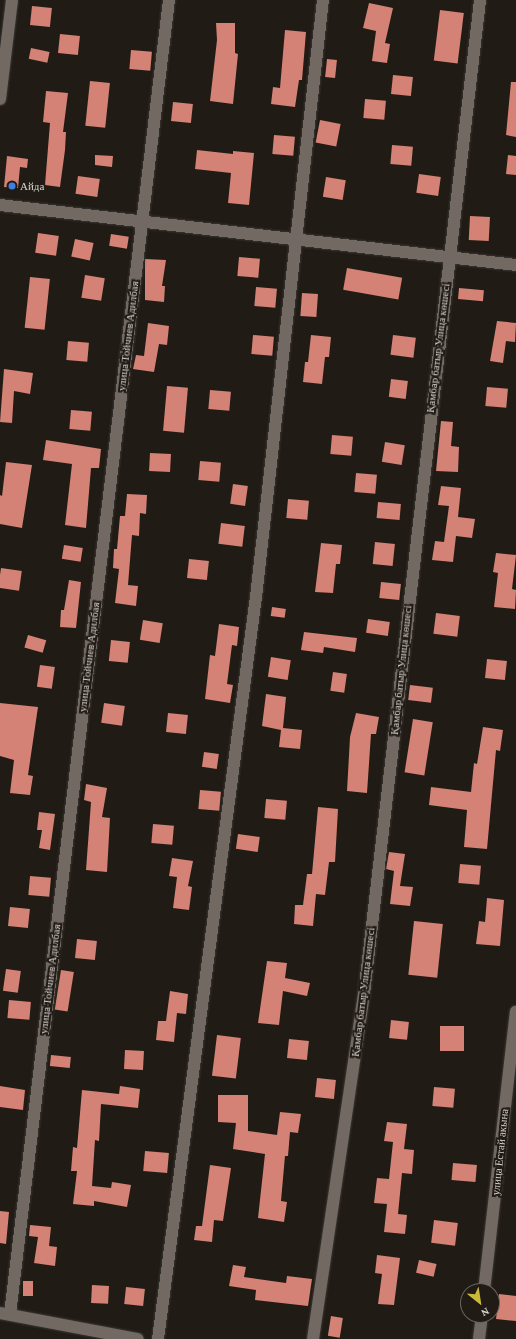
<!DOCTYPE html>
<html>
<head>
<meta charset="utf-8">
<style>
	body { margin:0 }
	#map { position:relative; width:516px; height:1339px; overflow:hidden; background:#211b15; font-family:"Crimson Pro",serif }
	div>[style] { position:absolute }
	.building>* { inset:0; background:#d38275; transform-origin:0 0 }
	.roads { filter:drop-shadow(0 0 1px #3c3734) drop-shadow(0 0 1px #3c3734) }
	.minor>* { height:12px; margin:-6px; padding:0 6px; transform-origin:6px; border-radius:6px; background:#716962 }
	.dots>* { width:11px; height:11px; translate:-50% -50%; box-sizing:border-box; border:2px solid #211b15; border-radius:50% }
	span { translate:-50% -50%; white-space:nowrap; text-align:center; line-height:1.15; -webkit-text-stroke:4px #211b15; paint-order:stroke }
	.poi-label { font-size:11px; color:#d9d4d0 }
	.left { translate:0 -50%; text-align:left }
	.street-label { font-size:11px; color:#d9d4d0 }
	.north { position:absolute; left:460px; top:1283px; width:40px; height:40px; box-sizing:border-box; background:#211b15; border:1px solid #6b6560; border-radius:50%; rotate:150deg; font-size:11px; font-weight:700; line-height:16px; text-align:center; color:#d9d4d0 }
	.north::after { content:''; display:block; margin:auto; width:14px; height:18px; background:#cbb939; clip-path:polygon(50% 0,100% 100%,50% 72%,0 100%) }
</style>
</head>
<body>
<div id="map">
	<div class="building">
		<i style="clip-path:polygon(369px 3px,393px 8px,385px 43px,390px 44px,387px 63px,372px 61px,376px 31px,363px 28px)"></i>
		<i style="left:32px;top:6px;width:20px;height:19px;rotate:6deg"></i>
		<i style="left:440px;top:10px;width:24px;height:51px;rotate:7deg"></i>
		<i style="clip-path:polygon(216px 23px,235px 23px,235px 53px,238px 54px,233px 104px,210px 101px,217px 40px)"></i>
		<i style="clip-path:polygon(285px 30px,306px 32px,302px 80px,299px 80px,295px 107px,271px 104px,273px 87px,280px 88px)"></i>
		<i style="left:60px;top:34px;width:20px;height:19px;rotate:6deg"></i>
		<i style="left:31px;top:48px;width:19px;height:11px;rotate:12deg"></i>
		<i style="left:131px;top:50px;width:21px;height:19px;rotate:5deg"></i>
		<i style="left:327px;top:59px;width:10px;height:18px;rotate:6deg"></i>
		<i style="left:393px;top:75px;width:20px;height:19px;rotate:6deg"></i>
		<i style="left:90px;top:81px;width:20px;height:45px;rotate:6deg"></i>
		<i style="clip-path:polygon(511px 82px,516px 82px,516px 137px,506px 135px)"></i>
		<i style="clip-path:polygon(46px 91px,68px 93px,63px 132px,66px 132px,65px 150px,60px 187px,45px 185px,50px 123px,43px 122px)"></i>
		<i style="left:365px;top:99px;width:21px;height:19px;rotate:5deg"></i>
		<i style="left:173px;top:102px;width:20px;height:19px;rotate:6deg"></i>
		<i style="left:320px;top:120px;width:21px;height:23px;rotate:11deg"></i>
		<i style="left:274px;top:135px;width:21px;height:19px;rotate:5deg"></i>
		<i style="left:392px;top:145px;width:21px;height:19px;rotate:5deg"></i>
		<i style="clip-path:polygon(197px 150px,233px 154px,233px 151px,254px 153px,249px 205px,228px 203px,231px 173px,195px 169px)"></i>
		<i style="clip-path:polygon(95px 155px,113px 156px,112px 167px,95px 165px)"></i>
		<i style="clip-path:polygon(508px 155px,516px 156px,516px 175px,506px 174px)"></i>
		<i style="clip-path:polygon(7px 156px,28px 159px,27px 168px,20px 167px,18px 188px,4px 187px)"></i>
		<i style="left:419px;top:174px;width:22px;height:19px;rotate:8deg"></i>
		<i style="left:78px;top:176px;width:22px;height:18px;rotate:8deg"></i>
		<i style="left:326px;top:177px;width:20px;height:20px;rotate:9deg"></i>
		<i style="left:470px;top:216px;width:20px;height:24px;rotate:3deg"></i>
		<i style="left:38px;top:233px;width:21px;height:20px;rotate:8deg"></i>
		<i style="left:111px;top:234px;width:18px;height:12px;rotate:9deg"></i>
		<i style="left:75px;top:239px;width:19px;height:18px;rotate:12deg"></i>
		<i style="left:239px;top:257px;width:21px;height:19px;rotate:5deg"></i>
		<i style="clip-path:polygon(145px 259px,166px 260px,162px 286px,165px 286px,164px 302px,145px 300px)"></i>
		<i style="left:347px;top:268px;width:56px;height:22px;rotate:10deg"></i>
		<i style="left:85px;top:275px;width:20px;height:23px;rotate:9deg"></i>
		<i style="left:30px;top:277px;width:20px;height:51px;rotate:6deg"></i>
		<i style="left:256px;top:287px;width:21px;height:19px;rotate:5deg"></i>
		<i style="left:459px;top:288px;width:25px;height:11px;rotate:5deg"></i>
		<i style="left:302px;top:293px;width:16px;height:23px;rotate:4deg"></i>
		<i style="clip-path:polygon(497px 321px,516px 323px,515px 342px,506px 341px,503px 363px,490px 361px)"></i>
		<i style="clip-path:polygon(148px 323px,169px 326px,167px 345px,159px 344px,154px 372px,133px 369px,136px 355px,144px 356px)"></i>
		<i style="left:253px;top:335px;width:21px;height:19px;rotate:5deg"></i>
		<i style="clip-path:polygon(311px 335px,331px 337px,329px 357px,325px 357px,322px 384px,303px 382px,305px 362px,308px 362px)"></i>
		<i style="left:393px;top:335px;width:23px;height:20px;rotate:7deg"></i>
		<i style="left:68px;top:341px;width:21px;height:19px;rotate:5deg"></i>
		<i style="clip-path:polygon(4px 369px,33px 373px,30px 394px,14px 391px,12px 423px,0 422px)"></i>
		<i style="left:391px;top:379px;width:17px;height:18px;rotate:7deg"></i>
		<i style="left:167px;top:386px;width:21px;height:45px;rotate:5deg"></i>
		<i style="left:487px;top:387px;width:21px;height:19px;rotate:5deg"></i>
		<i style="left:210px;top:390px;width:21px;height:19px;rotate:5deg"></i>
		<i style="left:71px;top:410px;width:21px;height:19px;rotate:5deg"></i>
		<i style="clip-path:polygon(441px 421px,453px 422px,451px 446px,459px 447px,458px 472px,436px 471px)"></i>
		<i style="left:332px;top:435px;width:21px;height:19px;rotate:5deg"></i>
		<i style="clip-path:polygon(46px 440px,101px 449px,99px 468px,91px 468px,86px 528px,65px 525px,72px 464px,43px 460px)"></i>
		<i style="left:385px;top:442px;width:20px;height:20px;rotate:9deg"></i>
		<i style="left:150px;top:453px;width:21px;height:18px;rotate:3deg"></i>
		<i style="left:200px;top:461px;width:21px;height:19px;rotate:5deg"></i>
		<i style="clip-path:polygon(6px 462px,32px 465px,22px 528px,0 524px,0 495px,2px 496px)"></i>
		<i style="left:356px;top:473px;width:21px;height:19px;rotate:5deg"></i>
		<i style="left:233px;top:484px;width:15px;height:20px;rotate:8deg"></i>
		<i style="clip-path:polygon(441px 486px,461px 488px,458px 517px,475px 519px,472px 538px,456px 536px,453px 562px,432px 560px,435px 541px,444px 542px,449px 506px,438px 505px)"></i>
		<i style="clip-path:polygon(127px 494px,147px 495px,146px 514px,140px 513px,139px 536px,132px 535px,128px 585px,138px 586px,136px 606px,115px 603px,119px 569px,113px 568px,114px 549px,117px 549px,120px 516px,125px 516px)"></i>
		<i style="left:288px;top:499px;width:21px;height:19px;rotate:5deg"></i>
		<i style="left:378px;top:502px;width:23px;height:16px;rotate:5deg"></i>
		<i style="left:221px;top:523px;width:24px;height:21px;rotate:7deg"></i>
		<i style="left:375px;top:542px;width:20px;height:22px;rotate:6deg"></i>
		<i style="clip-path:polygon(321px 543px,342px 545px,340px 564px,336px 564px,333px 593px,315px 592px)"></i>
		<i style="left:64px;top:545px;width:19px;height:14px;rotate:9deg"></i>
		<i style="clip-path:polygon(496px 553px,516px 555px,512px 589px,516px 590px,515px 609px,494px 607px,498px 573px,493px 572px)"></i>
		<i style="left:189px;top:559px;width:20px;height:19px;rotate:6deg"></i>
		<i style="left:1px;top:568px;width:21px;height:20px;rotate:8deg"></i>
		<i style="clip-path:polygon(69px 580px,81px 582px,76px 628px,60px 627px,61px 610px,64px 610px)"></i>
		<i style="left:381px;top:582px;width:20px;height:16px;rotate:6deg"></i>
		<i style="left:272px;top:607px;width:14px;height:9px;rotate:8deg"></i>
		<i style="left:436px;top:613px;width:24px;height:21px;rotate:7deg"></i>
		<i style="left:368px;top:619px;width:22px;height:14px;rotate:8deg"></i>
		<i style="left:143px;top:620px;width:20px;height:20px;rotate:9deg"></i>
		<i style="clip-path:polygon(219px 624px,239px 627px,237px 646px,232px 645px,227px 684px,233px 685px,230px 703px,205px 699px,210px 655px,215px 656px)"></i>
		<i style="clip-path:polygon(304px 632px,357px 638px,355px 652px,324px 647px,323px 653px,301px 650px)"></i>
		<i style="left:28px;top:635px;width:19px;height:13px;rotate:16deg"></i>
		<i style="left:111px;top:640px;width:19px;height:21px;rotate:6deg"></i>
		<i style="left:271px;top:657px;width:20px;height:20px;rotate:9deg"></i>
		<i style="left:487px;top:659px;width:20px;height:19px;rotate:6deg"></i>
		<i style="left:40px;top:665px;width:15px;height:22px;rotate:8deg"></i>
		<i style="left:333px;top:672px;width:14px;height:19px;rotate:8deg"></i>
		<i style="left:410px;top:685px;width:23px;height:15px;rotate:7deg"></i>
		<i style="clip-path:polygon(266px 694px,286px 697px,283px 728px,302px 730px,300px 749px,279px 747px,281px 730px,262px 726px)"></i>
		<i style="clip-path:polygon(0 703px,38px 707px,28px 775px,33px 776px,30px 795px,10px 793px,14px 760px,0 756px)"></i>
		<i style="left:104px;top:703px;width:21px;height:20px;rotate:8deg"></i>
		<i style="left:168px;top:713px;width:20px;height:19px;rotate:6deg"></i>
		<i style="clip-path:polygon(356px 713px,379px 717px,376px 734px,371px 734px,367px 793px,347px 791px,350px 737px)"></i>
		<i style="left:413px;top:719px;width:20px;height:54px;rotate:9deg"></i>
		<i style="clip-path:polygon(483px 727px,503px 730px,500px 751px,496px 750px,487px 849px,464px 847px,467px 810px,429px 805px,431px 787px,471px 792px,474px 763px,477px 764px)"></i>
		<i style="left:204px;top:752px;width:15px;height:15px;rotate:8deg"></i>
		<i style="clip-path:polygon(86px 784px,107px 788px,102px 817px,110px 818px,107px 872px,86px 870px,91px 802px,84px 800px)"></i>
		<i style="left:200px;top:790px;width:21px;height:19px;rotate:5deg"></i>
		<i style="left:266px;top:799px;width:21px;height:19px;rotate:5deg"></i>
		<i style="clip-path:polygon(318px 807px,338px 809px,335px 862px,329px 862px,325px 895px,316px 894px,313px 926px,294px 924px,295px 905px,303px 905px,307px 874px,312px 874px)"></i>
		<i style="clip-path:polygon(39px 812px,55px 814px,50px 850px,39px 848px,42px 830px,37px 830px)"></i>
		<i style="left:153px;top:824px;width:21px;height:19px;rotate:5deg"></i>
		<i style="left:238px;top:834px;width:22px;height:15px;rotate:8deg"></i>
		<i style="clip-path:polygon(389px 852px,405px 854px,400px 886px,413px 887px,410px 906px,390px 904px,394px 871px,386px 869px)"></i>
		<i style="clip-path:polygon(172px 858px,193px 861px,188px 886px,192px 887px,189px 910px,173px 908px,177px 877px,169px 876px)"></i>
		<i style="left:460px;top:864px;width:21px;height:19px;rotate:5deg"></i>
		<i style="left:30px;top:876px;width:21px;height:19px;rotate:5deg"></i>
		<i style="clip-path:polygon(487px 898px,504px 900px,500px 946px,476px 944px,479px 921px,485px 922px)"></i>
		<i style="left:10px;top:907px;width:20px;height:19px;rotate:6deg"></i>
		<i style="left:414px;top:921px;width:29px;height:54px;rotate:6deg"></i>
		<i style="left:77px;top:939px;width:20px;height:19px;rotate:6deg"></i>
		<i style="clip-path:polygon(267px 961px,287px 963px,285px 978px,310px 983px,307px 996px,283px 991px,279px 1025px,258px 1023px)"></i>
		<i style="left:6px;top:969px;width:15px;height:22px;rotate:8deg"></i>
		<i style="left:61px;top:970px;width:13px;height:40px;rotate:9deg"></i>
		<i style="clip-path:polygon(170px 991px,188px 994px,186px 1014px,177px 1013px,174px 1042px,156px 1040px,158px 1021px,166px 1021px)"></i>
		<i style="left:9px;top:1000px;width:22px;height:18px;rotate:5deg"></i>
		<i style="left:391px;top:1020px;width:18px;height:18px;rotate:6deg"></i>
		<i style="left:440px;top:1026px;width:24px;height:25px"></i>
		<i style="left:217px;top:1035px;width:24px;height:41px;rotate:7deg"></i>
		<i style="left:289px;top:1039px;width:20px;height:19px;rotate:6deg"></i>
		<i style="left:125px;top:1050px;width:19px;height:19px;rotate:3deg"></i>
		<i style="left:51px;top:1055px;width:20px;height:11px;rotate:6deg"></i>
		<i style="left:317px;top:1078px;width:19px;height:19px;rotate:6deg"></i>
		<i style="clip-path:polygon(0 1086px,25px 1090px,23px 1110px,0 1107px)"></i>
		<i style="clip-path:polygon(120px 1086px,140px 1089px,138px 1108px,101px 1104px,99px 1141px,95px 1140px,92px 1186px,111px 1188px,112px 1182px,131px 1185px,127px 1207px,94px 1201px,94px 1206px,73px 1204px,77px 1171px,71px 1171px,73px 1147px,77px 1148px,82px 1090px,119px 1094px)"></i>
		<i style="left:434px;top:1087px;width:21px;height:19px;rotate:5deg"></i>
		<i style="clip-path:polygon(218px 1095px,248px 1095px,248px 1131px,277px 1135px,280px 1112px,301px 1114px,298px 1133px,290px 1132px,288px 1156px,285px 1156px,281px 1201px,287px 1202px,284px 1222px,258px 1218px,265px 1154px,233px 1149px,236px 1123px,218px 1122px)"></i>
		<i style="clip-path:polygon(387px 1122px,407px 1124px,404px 1149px,414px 1150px,412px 1174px,402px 1173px,398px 1214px,407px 1215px,405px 1234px,384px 1232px,387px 1204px,374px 1203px,377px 1178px,389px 1179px,393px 1142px,384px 1141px)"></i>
		<i style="left:145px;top:1151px;width:24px;height:20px;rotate:5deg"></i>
		<i style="left:453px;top:1163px;width:24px;height:17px;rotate:5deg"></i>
		<i style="clip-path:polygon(210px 1165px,231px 1168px,223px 1221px,214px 1220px,212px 1242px,194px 1240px,196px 1226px,202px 1226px)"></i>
		<i style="clip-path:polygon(0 1211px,9px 1212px,6px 1244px,0 1243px)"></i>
		<i style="left:434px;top:1220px;width:24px;height:23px;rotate:7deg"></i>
		<i style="clip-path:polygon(30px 1225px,51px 1227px,49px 1246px,57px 1247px,55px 1266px,34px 1263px,38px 1237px,29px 1236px)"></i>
		<i style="clip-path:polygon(377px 1255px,400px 1258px,394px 1305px,378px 1304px,382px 1274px,375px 1273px)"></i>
		<i style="left:419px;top:1260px;width:18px;height:13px;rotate:13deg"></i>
		<i style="clip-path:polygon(233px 1265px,246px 1267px,244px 1277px,286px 1283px,287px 1276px,312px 1279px,308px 1306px,255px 1300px,256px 1290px,229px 1286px)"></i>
		<i style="left:23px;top:1281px;width:10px;height:15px"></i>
		<i style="left:92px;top:1285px;width:17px;height:18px;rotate:3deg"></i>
		<i style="left:126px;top:1287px;width:19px;height:17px;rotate:6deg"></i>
		<i style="clip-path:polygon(499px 1294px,516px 1296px,516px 1321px,496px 1319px)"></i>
		<i style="left:331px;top:1316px;width:12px;height:20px;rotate:9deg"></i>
	</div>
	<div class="roads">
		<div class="minor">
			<i style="left:0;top:99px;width:100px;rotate:-83.1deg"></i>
			<i style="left:0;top:205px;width:519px;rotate:6.63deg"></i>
			<i style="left:484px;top:1291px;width:281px;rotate:-83.5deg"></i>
			<i style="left:0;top:1313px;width:140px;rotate:10.7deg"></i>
			<i style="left:10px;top:1314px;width:1324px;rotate:-83.1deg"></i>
			<i style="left:158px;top:1339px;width:748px;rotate:-82.48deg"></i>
			<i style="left:256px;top:597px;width:601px;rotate:-83.6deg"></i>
			<i style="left:313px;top:1339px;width:349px;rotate:-81.6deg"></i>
			<i style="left:364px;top:994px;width:1001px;rotate:-83.34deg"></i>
			<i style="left:479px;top:1339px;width:24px;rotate:-83deg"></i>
		</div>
	</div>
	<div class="dots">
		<i style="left:12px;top:186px;background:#3f7fe0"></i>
	</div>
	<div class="poi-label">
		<span class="left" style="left:20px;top:186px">Айда</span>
	</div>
	<div class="street-label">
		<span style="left:128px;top:336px;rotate:-83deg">улица Тойчиев Адилбая</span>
		<span style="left:438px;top:348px;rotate:-83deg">Қамбар батыр Улица көшесі</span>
		<span style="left:89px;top:657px;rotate:-83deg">улица Тойчиев Адилбая</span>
		<span style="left:401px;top:670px;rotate:-84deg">Қамбар батыр Улица көшесі</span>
		<span style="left:50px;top:979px;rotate:-83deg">улица Тойчиев Адилбая</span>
		<span style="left:363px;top:992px;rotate:-83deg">Қамбар батыр Улица көшесі</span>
		<span style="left:500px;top:1152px;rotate:-84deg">улица Естай акына</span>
	</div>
	<div class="north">N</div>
</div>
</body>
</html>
